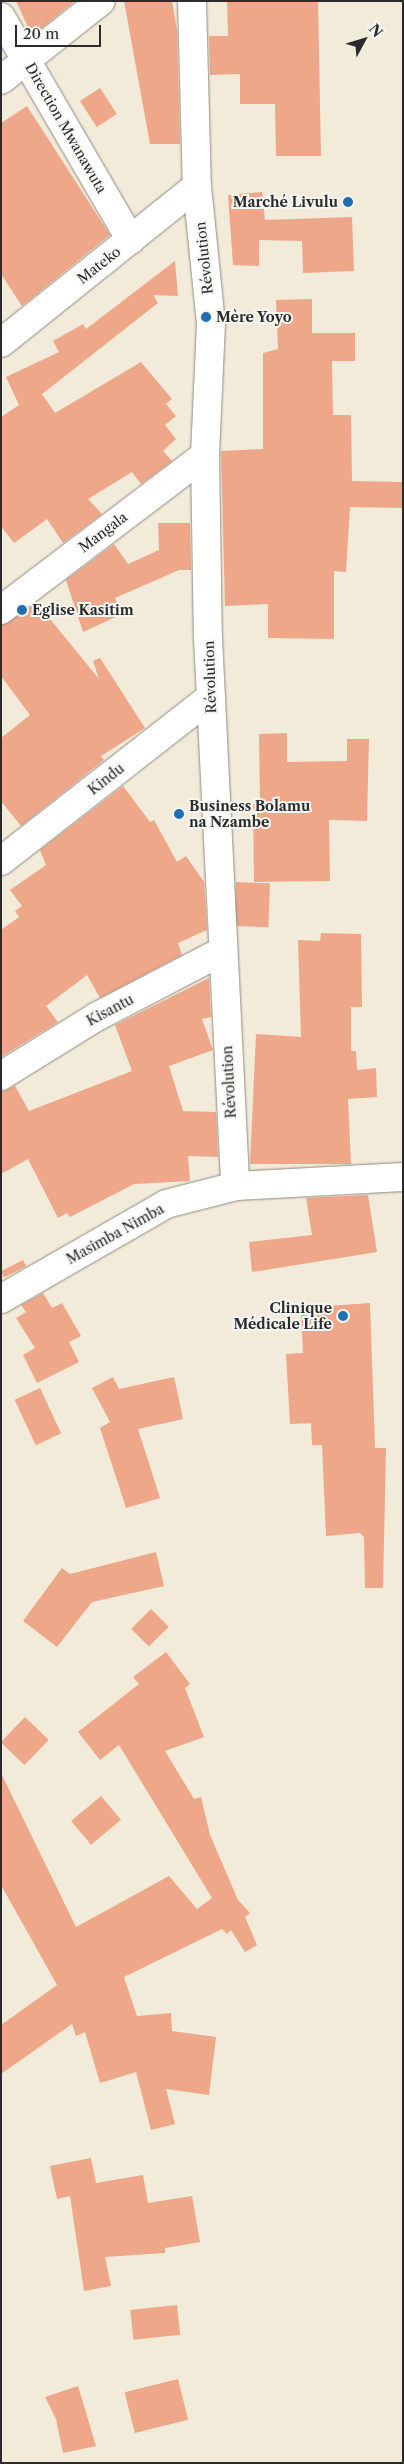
<!DOCTYPE html>
<html>
<head>
<meta charset="utf-8">
<style>
	body { margin:0 }
	#map { position:relative; width:404px; height:2464px; overflow:hidden; background:#f3ebda; font-family:"Libre Caslon Text",serif }
	div>[style] { position:absolute }
	.building>* { inset:0; background:#eea789; transform-origin:0 0 }
	.roads { filter:drop-shadow(0 0 1px #8f8b82) drop-shadow(0 0 1px #8f8b82) }
	.minor>* { height:28px; margin:-14px; padding:0 14px; transform-origin:14px; border-radius:14px; background:#fff }
	.dots>* { width:14px; height:14px; translate:-50% -50%; box-sizing:border-box; border:2px solid #f6f6f2; border-radius:50% }
	span { translate:-50% -50%; white-space:nowrap; text-align:center; line-height:1.15; -webkit-text-stroke:4px #f6f6f2; paint-order:stroke }
	.street-label { font-size:14px; color:#2b2b2b }
	.poi-label { font-size:14px; color:#2b2b2b; font-weight:700 }
	.right { translate:-100% -50%; text-align:right }
	.left { translate:0 -50%; text-align:left }
	.frame { position:absolute; inset:0; border:2px solid #2b2b2b; pointer-events:none }
	.north { position:absolute; left:339px; top:15px; width:50px; height:50px; -webkit-text-stroke:4px #f6f6f2; paint-order:stroke; rotate:51deg; font-size:14px; font-weight:700; line-height:20px; text-align:center; color:#2b2b2b }
	.north::after { content:''; display:block; margin:auto; width:18px; height:22px; background:#2b2b2b; clip-path:polygon(50% 0,100% 100%,50% 72%,0 100%) }
	.scale { position:absolute; left:15px; top:25px; width:86px; height:22px; box-sizing:border-box; border:2px solid #2b2b2b; border-top:0; padding-left:6px; font-size:15px; line-height:18px; white-space:nowrap; color:#2b2b2b; -webkit-text-stroke:4px #f6f6f2; paint-order:stroke }
</style>
</head>
<body>
<div id="map">
	<div class="building">
		<i style="clip-path:polygon(16px 1px,75px 1px,32px 36px)"></i>
		<i style="clip-path:polygon(124px 1px,172px 1px,177px 31px,180px 144px,150px 144px)"></i>
		<i style="clip-path:polygon(227px 1px,318px 1px,321px 156px,276px 156px,275px 104px,240px 104px,240px 74px,210px 75px,209px 36px,228px 36px)"></i>
		<i style="left:100px;top:88px;width:31px;height:24px;rotate:57deg"></i>
		<i style="clip-path:polygon(27px 106px,110px 235px,22px 306px,1px 274px,1px 123px)"></i>
		<i style="clip-path:polygon(262px 192px,265px 220px,352px 217px,354px 271px,303px 273px,302px 241px,259px 240px,259px 266px,233px 265px,228px 195px)"></i>
		<i style="clip-path:polygon(175px 261px,178px 296px,153px 295px,158px 303px,42px 394px,55px 413px,141px 362px,172px 399px,166px 404px,176px 416px,165px 425px,176px 439px,163px 451px,172px 461px,141px 484px,132px 472px,88px 499px,102px 514px,63px 543px,47px 519px,14px 543px,1px 526px,1px 417px,19px 405px,6px 377px,59px 352px,53px 341px,83px 324px,86px 329px)"></i>
		<i style="clip-path:polygon(312px 299px,312px 333px,355px 333px,355px 361px,332px 361px,333px 415px,351px 415px,352px 481px,403px 482px,403px 508px,350px 507px,346px 572px,334px 571px,334px 639px,268px 638px,268px 604px,225px 606px,221px 451px,263px 449px,263px 353px,278px 349px,276px 300px)"></i>
		<i style="clip-path:polygon(158px 523px,190px 523px,191px 570px,179px 570px,115px 598px,122px 614px,83px 632px,66px 580px,114px 544px,128px 564px,159px 550px)"></i>
		<i style="clip-path:polygon(37px 603px,99px 679px,93px 661px,100px 658px,145px 728px,101px 756px,104px 760px,21px 826px,1px 801px,1px 738px,30px 715px,1px 676px,1px 625px)"></i>
		<i style="clip-path:polygon(287px 733px,287px 762px,347px 761px,347px 739px,369px 739px,367px 821px,329px 820px,330px 881px,254px 882px,253px 804px,260px 804px,259px 734px)"></i>
		<i style="clip-path:polygon(123px 786px,150px 822px,154px 820px,177px 862px,186px 856px,204px 882px,207px 930px,178px 943px,182px 955px,100px 998px,87px 975px,46px 1006px,58px 1022px,1px 1057px,1px 930px,19px 917px,15px 911px,22px 906px,10px 890px,46px 865px,40px 850px)"></i>
		<i style="left:236px;top:882px;width:34px;height:44px;rotate:2deg"></i>
		<i style="clip-path:polygon(321px 933px,361px 934px,362px 1007px,351px 1007px,351px 1051px,356px 1051px,357px 1070px,376px 1068px,377px 1097px,348px 1099px,351px 1164px,250px 1164px,256px 1034px,301px 1037px,298px 940px,320px 941px)"></i>
		<i style="clip-path:polygon(209px 978px,211px 1017px,202px 1019px,213px 1050px,169px 1066px,183px 1111px,216px 1112px,218px 1157px,188px 1156px,190px 1181px,134px 1184px,70px 1217px,67px 1213px,58px 1218px,28px 1159px,1px 1174px,1px 1092px,15px 1086px,29px 1111px,132px 1071px,115px 1025px)"></i>
		<i style="clip-path:polygon(368px 1195px,377px 1252px,252px 1272px,249px 1242px,312px 1235px,306px 1198px)"></i>
		<i style="left:23px;top:1260px;width:7px;height:25px;rotate:63deg"></i>
		<i style="clip-path:polygon(43px 1293px,52px 1308px,62px 1303px,81px 1336px,69px 1342px,79px 1362px,37px 1383px,23px 1355px,35px 1348px,16px 1318px,26px 1312px,21px 1305px)"></i>
		<i style="clip-path:polygon(370px 1303px,375px 1448px,386px 1448px,383px 1588px,365px 1588px,364px 1537px,360px 1533px,326px 1536px,322px 1445px,312px 1445px,311px 1423px,290px 1424px,286px 1354px,303px 1353px,301px 1314px,328px 1312px,328px 1306px)"></i>
		<i style="clip-path:polygon(113px 1377px,119px 1389px,174px 1377px,183px 1419px,138px 1429px,160px 1498px,126px 1508px,100px 1428px,110px 1422px,92px 1388px)"></i>
		<i style="left:40px;top:1388px;width:50px;height:28px;rotate:65deg"></i>
		<i style="clip-path:polygon(156px 1552px,164px 1586px,92px 1602px,57px 1647px,23px 1621px,62px 1568px,70px 1574px)"></i>
		<i style="left:151px;top:1609px;width:25px;height:28px;rotate:45deg"></i>
		<i style="clip-path:polygon(166px 1652px,190px 1684px,185px 1688px,204px 1737px,165px 1751px,194px 1799px,201px 1797px,210px 1835px,238px 1900px,250px 1913px,245px 1917px,257px 1945px,245px 1952px,231px 1930px,227px 1934px,222px 1929px,124px 1977px,137px 2016px,171px 2013px,172px 2031px,216px 2037px,209px 2095px,166px 2089px,175px 2124px,151px 2130px,136px 2072px,100px 2083px,85px 2032px,76px 2036px,72px 2024px,1px 2074px,1px 2025px,57px 1985px,1px 1885px,1px 1773px,76px 1927px,169px 1876px,197px 1909px,212px 1898px,119px 1745px,100px 1760px,78px 1732px,139px 1684px,133px 1677px)"></i>
		<i style="left:25px;top:1717px;width:33px;height:35px;rotate:44deg"></i>
		<i style="left:101px;top:1796px;width:31px;height:39px;rotate:50deg"></i>
		<i style="clip-path:polygon(91px 2158px,96px 2183px,143px 2175px,148px 2203px,192px 2196px,200px 2242px,165px 2248px,165px 2253px,105px 2257px,111px 2286px,84px 2291px,70px 2196px,57px 2199px,50px 2166px)"></i>
		<i style="left:177px;top:2305px;width:30px;height:47px;rotate:84deg"></i>
		<i style="left:178px;top:2379px;width:42px;height:55px;rotate:76deg"></i>
		<i style="clip-path:polygon(78px 2386px,96px 2446px,63px 2453px,56px 2419px,45px 2397px)"></i>
	</div>
	<div class="roads">
		<div class="minor">
			<i style="left:192px;top:1px;width:185px;rotate:88.5deg"></i>
			<i style="left:197px;top:186px;width:138px;rotate:84.2deg"></i>
			<i style="left:211px;top:323px;width:132px;rotate:92.6deg"></i>
			<i style="left:205px;top:455px;width:183px;rotate:89.1deg"></i>
			<i style="left:208px;top:638px;width:543px;rotate:87.15deg"></i>
			<i style="left:235px;top:1180px;width:6px;rotate:81deg"></i>
			<i style="left:236px;top:1186px;width:167px;rotate:-3.1deg"></i>
			<i style="left:1px;top:17px;width:258px;rotate:59.8deg"></i>
			<i style="left:1px;top:80px;width:127px;rotate:-38.3deg"></i>
			<i style="left:1px;top:343px;width:251px;rotate:-38.7deg"></i>
			<i style="left:1px;top:610px;width:256px;rotate:-37.2deg"></i>
			<i style="left:1px;top:861px;width:266px;rotate:-38deg"></i>
			<i style="left:1px;top:1076px;width:112px;rotate:-31.8deg"></i>
			<i style="left:96px;top:1017px;width:143px;rotate:-27.5deg"></i>
			<i style="left:1px;top:1299px;width:190px;rotate:-29.9deg"></i>
			<i style="left:166px;top:1204px;width:72px;rotate:-14.4deg"></i>
		</div>
	</div>
	<div class="dots">
		<i style="left:348px;top:202px;background:#1f6fb2"></i>
		<i style="left:206px;top:317px;background:#1f6fb2"></i>
		<i style="left:22px;top:610px;background:#1f6fb2"></i>
		<i style="left:179px;top:814px;background:#1f6fb2"></i>
		<i style="left:343px;top:1316px;background:#1f6fb2"></i>
	</div>
	<div class="street-label">
		<span style="left:66px;top:128px;rotate:60deg">Direction Mwanawuta</span>
		<span style="left:204px;top:258px;rotate:-96deg">Révolution</span>
		<span style="left:99px;top:265px;rotate:-38deg">Mateko</span>
		<span style="left:103px;top:532px;rotate:-37deg">Mangala</span>
		<span style="left:210px;top:677px;rotate:-92deg">Révolution</span>
		<span style="left:106px;top:779px;rotate:-38deg">Kindu</span>
		<span style="left:110px;top:1010px;rotate:-28deg">Kisantu</span>
		<span style="left:229px;top:1082px;rotate:-93deg">Révolution</span>
		<span style="left:115px;top:1234px;rotate:-29deg">Masimba Nimba</span>
	</div>
	<div class="poi-label">
		<span class="right" style="left:338px;top:202px">Marché Livulu</span>
		<span class="left" style="left:216px;top:317px">Mère Yoyo</span>
		<span class="left" style="left:32px;top:610px">Eglise Kasitim</span>
		<span class="left" style="left:189px;top:814px">Business Bolamu<br>na Nzambe</span>
		<span class="right" style="left:332px;top:1316px">Clinique<br>Médicale Life</span>
	</div>
	<div class="frame"></div>
	<div class="north">N</div>
	<div class="scale">20 m</div>
</div>
</body>
</html>
